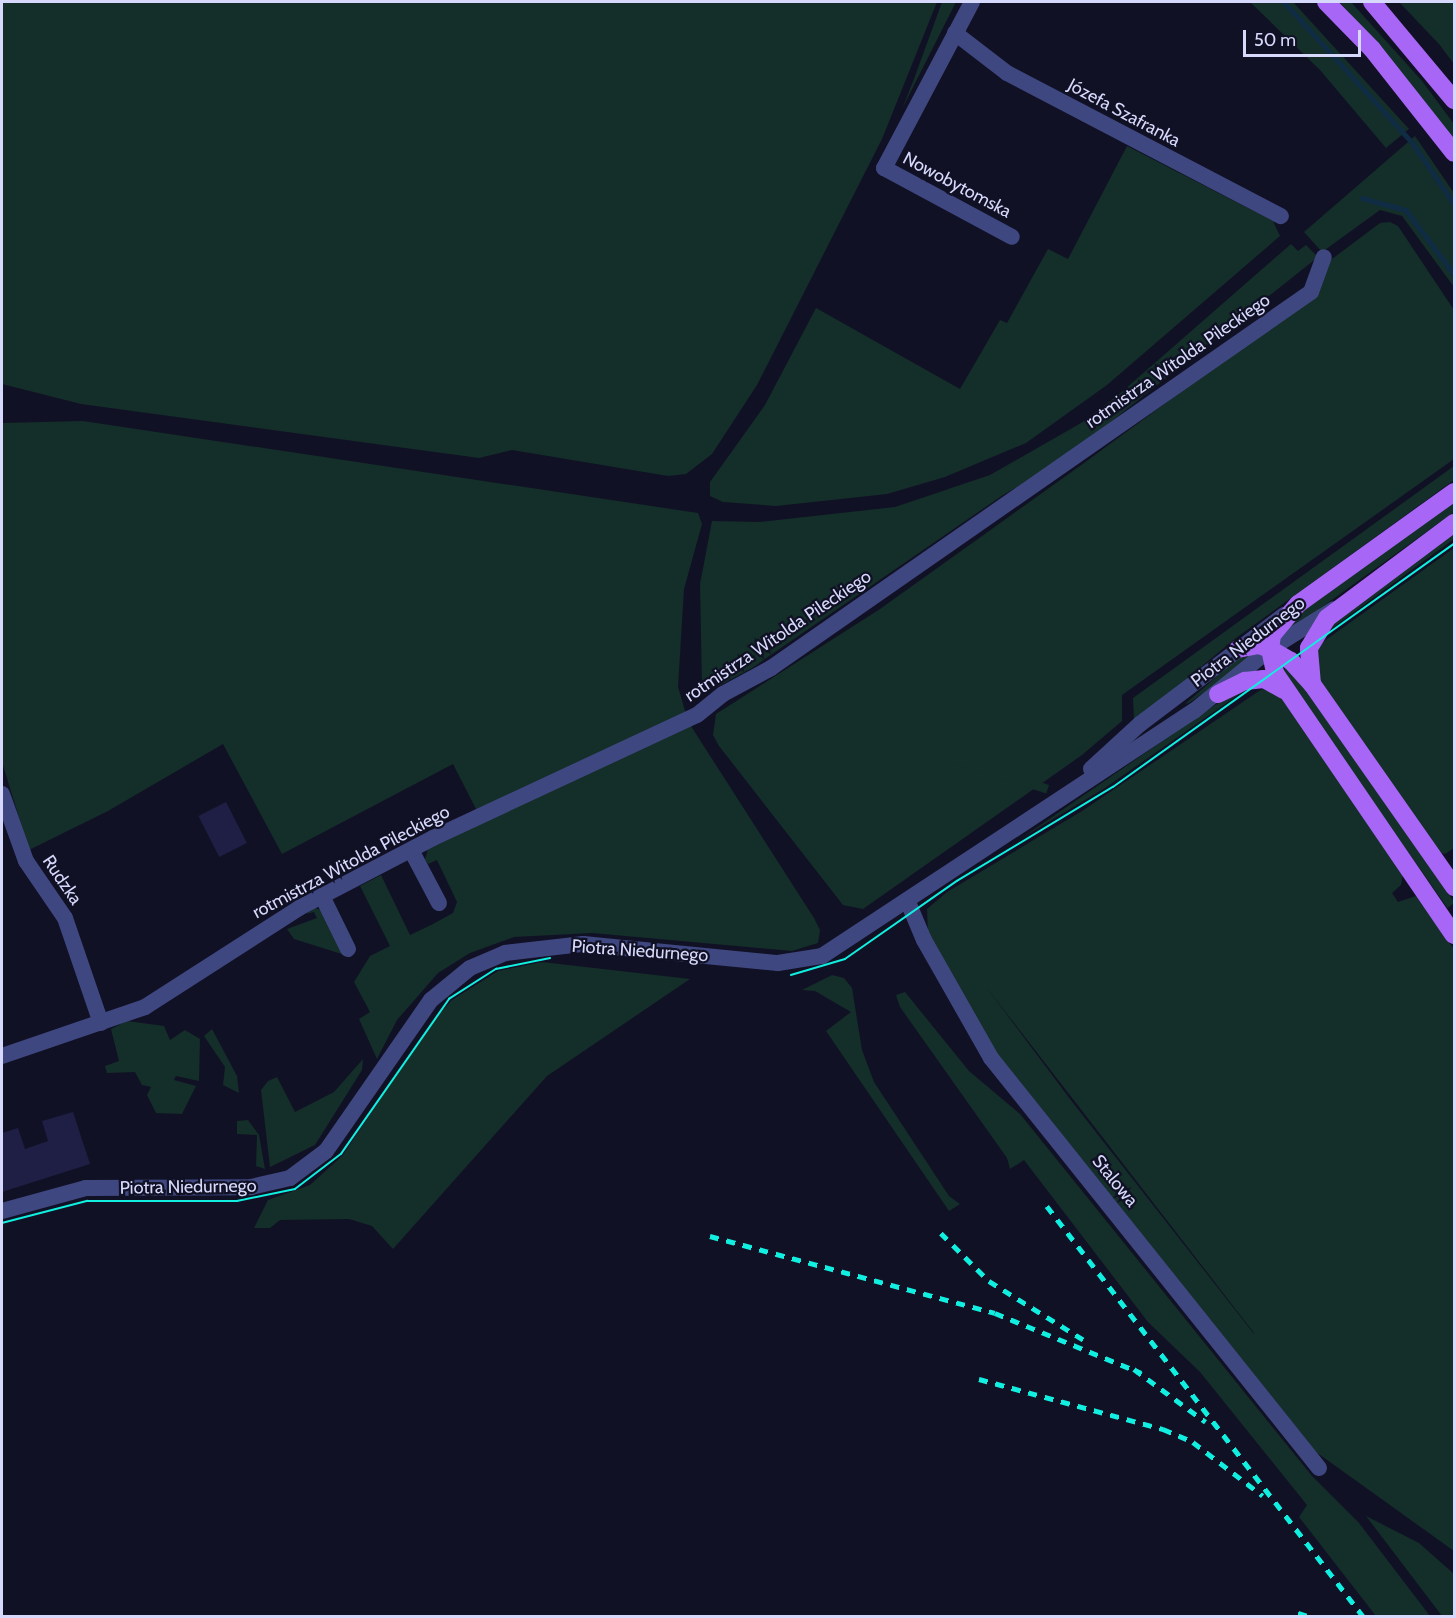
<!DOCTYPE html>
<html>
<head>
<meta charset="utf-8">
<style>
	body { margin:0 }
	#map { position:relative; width:1456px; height:1618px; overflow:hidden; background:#111125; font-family:Cabin,sans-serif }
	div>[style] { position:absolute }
	.green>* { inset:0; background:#142e29; transform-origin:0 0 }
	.stream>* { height:4.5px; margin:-2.25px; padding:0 2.25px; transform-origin:2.25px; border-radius:2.25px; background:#102c45 }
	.building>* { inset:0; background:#1f1e44; transform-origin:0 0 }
	.minor>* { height:16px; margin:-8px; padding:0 8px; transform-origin:8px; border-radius:8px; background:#3f4780 }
	.major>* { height:18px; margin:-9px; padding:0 9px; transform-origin:9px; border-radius:9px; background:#a766f5 }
	.tram>* { height:1.5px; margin:-0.75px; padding:0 0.75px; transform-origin:0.75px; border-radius:0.75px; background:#10efe0 }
	.rail>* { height:4.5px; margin-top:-2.25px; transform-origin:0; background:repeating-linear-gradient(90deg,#10efe0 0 9px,transparent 0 17px) }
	span { translate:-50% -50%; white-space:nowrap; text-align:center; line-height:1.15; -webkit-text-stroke:4.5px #111125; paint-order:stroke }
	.street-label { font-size:18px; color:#d7d9fc }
	.frame { position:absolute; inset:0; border:3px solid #d7d9fc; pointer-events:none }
	.scale { position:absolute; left:1243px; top:30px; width:118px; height:27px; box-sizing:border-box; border:3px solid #d7d9fc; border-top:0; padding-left:8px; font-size:18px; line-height:21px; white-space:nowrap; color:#d7d9fc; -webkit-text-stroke:4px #111125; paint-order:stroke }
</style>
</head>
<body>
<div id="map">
	<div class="green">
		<i style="clip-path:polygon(2px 2px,937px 2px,882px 139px,757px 385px,712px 454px,686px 474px,668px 476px,512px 450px,479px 458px,81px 404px,2px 384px)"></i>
		<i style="clip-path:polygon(942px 2px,956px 2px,902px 109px,914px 79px)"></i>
		<i style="clip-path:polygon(1250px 2px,1293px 2px,1409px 129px,1386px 148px,1320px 70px)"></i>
		<i style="clip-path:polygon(1340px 2px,1351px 2px,1422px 81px,1454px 124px,1454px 138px)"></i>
		<i style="clip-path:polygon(1399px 2px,1454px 2px,1454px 64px,1439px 44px)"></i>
		<i style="clip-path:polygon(1415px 136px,1454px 193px,1454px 287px,1402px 216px,1380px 210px,1322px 252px,1304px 232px)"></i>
		<i style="clip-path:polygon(1127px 146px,1273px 221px,1280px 236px,1107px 385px,1026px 443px,945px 477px,887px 494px,776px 506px,723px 502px,710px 496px,710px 482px,765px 405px,816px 308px,960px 389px,1000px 320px,1007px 323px,1048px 249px,1068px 259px)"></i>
		<i style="clip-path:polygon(1390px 222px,1398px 226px,1454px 310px,1454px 459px,1122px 695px,1122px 721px,1082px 755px,863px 909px,843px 905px,719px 746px,713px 735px,716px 714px,880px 609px,1084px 463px,1313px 295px,1328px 262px,1380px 223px)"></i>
		<i style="clip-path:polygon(1291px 244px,1298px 251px,1306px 245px,1318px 257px,1058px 464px,1003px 495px,752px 668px,711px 690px,702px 686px,700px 584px,712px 521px,759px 522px,895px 507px,990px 475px,1081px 423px,1117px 396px)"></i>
		<i style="clip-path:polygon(83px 421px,698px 513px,702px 524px,684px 589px,678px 687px,686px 714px,477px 811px,453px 764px,282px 854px,223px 744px,108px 811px,29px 850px,2px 762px,2px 423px)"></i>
		<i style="clip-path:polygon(1454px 466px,1454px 480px,1236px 638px,1134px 722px,1133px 698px)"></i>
		<i style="clip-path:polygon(1454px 501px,1454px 512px,1279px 638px,1283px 626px)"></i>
		<i style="clip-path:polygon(1454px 533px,1454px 539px,1320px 637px,1325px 629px)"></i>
		<i style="clip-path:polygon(1454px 548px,1454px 848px,1445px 854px,1437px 852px,1319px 679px,1316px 647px)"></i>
		<i style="clip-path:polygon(1257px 655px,1189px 703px,1185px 704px,1238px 658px)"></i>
		<i style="left:1289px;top:666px;width:289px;height:9px;rotate:55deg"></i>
		<i style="clip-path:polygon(1251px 686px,1105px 788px,1020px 839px,1234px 692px)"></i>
		<i style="clip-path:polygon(evenodd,1262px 689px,1274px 691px,1283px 700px,1403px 873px,1401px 885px,1392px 893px,1398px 902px,1416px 896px,1454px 949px,1454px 1551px,1316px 1452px,1002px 1063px,928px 935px,927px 909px,947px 892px,1082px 811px,1262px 689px,987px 988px,1254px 1333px,1254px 1334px,1070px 1099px,987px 988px)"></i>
		<i style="clip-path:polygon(689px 723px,814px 918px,820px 930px,818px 943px,792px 951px,592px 933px,514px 937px,470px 953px,438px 973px,397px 1020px,377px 1059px,359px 1019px,370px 1012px,354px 982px,370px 956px,390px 946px,360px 886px,381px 875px,410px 935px,431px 925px,453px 913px,457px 902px,437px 860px,428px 864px,425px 859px,428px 849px)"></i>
		<i style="left:1049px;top:785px;width:9px;height:215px;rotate:108deg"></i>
		<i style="clip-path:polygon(315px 908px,321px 910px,345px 955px,294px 939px,287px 929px,317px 918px,314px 912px,306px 914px)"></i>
		<i style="clip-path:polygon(542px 962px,690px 979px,547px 1076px,393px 1249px,372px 1226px,349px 1219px,280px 1220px,270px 1228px,254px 1228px,268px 1200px,310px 1185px,343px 1155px,430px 1024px,452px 1000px,498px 971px)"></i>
		<i style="clip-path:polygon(832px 975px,844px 978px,852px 988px,862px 1050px,874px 1082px,949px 1196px,960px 1204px,949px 1211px,826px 1031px,851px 1012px,815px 991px,802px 990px)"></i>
		<i style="clip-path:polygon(905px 992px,969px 1071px,1020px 1114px,1312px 1476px,1359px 1523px,1430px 1616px,1376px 1616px,1299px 1517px,1307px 1505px,1200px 1372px,1148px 1322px,1024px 1160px,1010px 1169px,1007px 1158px,900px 1007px,896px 995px)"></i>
		<i style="clip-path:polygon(127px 1021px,164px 1026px,170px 1040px,185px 1030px,200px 1039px,199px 1081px,176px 1076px,174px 1080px,196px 1086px,182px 1114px,156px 1113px,147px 1095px,151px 1087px,142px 1085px,135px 1072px,107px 1073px,105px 1066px,119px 1061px,111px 1029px)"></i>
		<i style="clip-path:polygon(212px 1029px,237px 1076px,239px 1093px,223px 1085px,225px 1067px,204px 1036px)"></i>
		<i style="clip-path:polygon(363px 1059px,362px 1070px,315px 1145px,270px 1167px,261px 1090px,268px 1081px,277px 1077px,295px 1112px,334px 1092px)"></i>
		<i style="clip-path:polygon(248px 1120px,259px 1135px,265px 1169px,256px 1166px,257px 1135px,237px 1134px,237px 1121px)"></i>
		<i style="clip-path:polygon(1366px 1516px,1419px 1543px,1454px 1574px,1454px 1616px,1442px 1616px)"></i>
	</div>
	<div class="stream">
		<i style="left:1284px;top:2px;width:190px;rotate:47.6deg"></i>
		<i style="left:1412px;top:142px;width:75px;rotate:55.9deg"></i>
		<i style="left:1362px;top:198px;width:46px;rotate:15.3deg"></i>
		<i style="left:1406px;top:210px;width:80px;rotate:53.1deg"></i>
	</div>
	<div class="building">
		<i style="left:226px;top:802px;width:46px;height:31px;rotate:63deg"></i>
		<i style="clip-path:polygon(73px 1112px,90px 1164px,2px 1192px,2px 1133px,18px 1128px,25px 1149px,48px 1141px,42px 1121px)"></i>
	</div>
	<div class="minor">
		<i style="left:972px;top:2px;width:188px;rotate:117.9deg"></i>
		<i style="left:884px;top:168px;width:145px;rotate:28.3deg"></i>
		<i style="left:955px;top:33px;width:66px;rotate:37.6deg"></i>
		<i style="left:1007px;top:73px;width:309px;rotate:27.6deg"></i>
		<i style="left:1091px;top:769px;width:67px;rotate:-42.6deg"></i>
		<i style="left:1140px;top:724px;width:181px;rotate:-37.1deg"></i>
		<i style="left:2px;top:794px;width:71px;rotate:70.3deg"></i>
		<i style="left:26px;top:861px;width:69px;rotate:55.6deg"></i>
		<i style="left:65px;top:918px;width:111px;rotate:71.1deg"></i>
		<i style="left:411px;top:850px;width:60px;rotate:62.2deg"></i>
		<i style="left:322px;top:896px;width:59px;rotate:63.9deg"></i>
		<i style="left:908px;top:902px;width:41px;rotate:67.2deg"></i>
		<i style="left:924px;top:940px;width:136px;rotate:60.4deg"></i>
		<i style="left:991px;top:1058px;width:525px;rotate:51.34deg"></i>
		<i style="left:2px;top:1056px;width:151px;rotate:-18.9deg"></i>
		<i style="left:145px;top:1007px;width:183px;rotate:-32.7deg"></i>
		<i style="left:299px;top:908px;width:151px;rotate:-27.6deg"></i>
		<i style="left:433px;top:838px;width:291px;rotate:-25deg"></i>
		<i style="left:697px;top:715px;width:33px;rotate:-39deg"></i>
		<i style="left:723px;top:694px;width:55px;rotate:-28.4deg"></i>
		<i style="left:771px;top:668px;width:658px;rotate:-34.85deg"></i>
		<i style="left:1311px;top:292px;width:37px;rotate:-70deg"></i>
		<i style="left:2px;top:1211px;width:87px;rotate:-15.3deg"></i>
		<i style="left:86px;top:1188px;width:165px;rotate:-0.3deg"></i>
		<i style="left:251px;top:1187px;width:40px;rotate:-13deg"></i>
		<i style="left:290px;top:1178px;width:45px;rotate:-36.9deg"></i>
		<i style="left:326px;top:1151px;width:184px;rotate:-55.2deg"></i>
		<i style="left:431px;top:1000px;width:50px;rotate:-39.4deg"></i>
		<i style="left:470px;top:968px;width:38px;rotate:-23deg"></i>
		<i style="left:505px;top:953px;width:79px;rotate:-6.6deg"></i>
		<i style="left:583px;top:944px;width:196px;rotate:5.6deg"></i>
		<i style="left:778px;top:963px;width:45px;rotate:-9deg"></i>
		<i style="left:822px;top:956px;width:445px;rotate:-33.4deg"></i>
		<i style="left:1194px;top:711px;width:98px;rotate:-39.2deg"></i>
		<i style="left:1270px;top:649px;width:75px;rotate:-32deg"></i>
	</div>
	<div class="major">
		<i style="left:1326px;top:2px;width:66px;rotate:45.6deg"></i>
		<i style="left:1372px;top:49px;width:132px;rotate:51.7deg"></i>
		<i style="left:1372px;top:2px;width:128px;rotate:50.1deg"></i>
		<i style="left:1454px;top:492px;width:192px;rotate:144.3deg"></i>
		<i style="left:1298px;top:604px;width:40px;rotate:130deg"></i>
		<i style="left:1272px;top:635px;width:14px;rotate:98deg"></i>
		<i style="left:1270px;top:649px;width:25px;rotate:78deg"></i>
		<i style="left:1275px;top:673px;width:317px;rotate:55.7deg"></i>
		<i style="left:1238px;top:649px;width:21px;rotate:-11deg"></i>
		<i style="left:1259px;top:645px;width:12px;rotate:20deg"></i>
		<i style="left:1270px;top:649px;width:24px;rotate:30deg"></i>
		<i style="left:1291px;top:661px;width:31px;rotate:48deg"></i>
		<i style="left:1312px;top:684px;width:248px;rotate:55deg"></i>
		<i style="left:1312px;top:684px;width:36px;rotate:-95deg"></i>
		<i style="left:1309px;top:648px;width:35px;rotate:-59deg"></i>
		<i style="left:1327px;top:618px;width:159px;rotate:-36.8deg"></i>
		<i style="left:1218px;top:694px;width:30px;rotate:-26deg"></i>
		<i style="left:1245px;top:681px;width:19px;rotate:-6deg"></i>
		<i style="left:1264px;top:679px;width:23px;rotate:29deg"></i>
	</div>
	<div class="tram">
		<i style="left:791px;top:975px;width:56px;rotate:-16.5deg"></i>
		<i style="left:845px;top:959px;width:136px;rotate:-34.9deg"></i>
		<i style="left:957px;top:881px;width:182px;rotate:-31.1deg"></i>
		<i style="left:1113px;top:787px;width:419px;rotate:-35.5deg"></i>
		<i style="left:2px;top:1223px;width:88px;rotate:-14.5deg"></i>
		<i style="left:87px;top:1201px;width:150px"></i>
		<i style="left:237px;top:1201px;width:59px;rotate:-11.7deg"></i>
		<i style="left:295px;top:1189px;width:58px;rotate:-37.3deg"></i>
		<i style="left:341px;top:1154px;width:189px;rotate:-55.1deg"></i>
		<i style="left:449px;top:999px;width:56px;rotate:-32.6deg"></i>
		<i style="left:496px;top:969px;width:55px;rotate:-11.5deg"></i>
	</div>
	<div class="rail">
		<i style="left:1047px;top:1206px;width:518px;rotate:52.38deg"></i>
		<i style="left:941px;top:1233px;width:68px;rotate:45deg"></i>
		<i style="left:989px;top:1281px;width:115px;rotate:31.9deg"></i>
		<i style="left:710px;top:1236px;width:295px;rotate:15.1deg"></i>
		<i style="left:995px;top:1313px;width:158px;rotate:22.3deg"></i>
		<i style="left:1134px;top:1369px;width:89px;rotate:36.4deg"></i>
		<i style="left:979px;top:1379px;width:191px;rotate:15.2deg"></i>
		<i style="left:1163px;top:1429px;width:33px;rotate:23deg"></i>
		<i style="left:1193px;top:1442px;width:88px;rotate:37.6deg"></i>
		<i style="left:1298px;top:1613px;width:10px;rotate:17deg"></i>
	</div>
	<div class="street-label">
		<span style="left:1124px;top:113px;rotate:28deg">Józefa Szafranka</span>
		<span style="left:957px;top:185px;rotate:28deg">Nowobytomska</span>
		<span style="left:1178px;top:361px;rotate:-35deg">rotmistrza Witolda Pileckiego</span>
		<span style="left:778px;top:636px;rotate:-34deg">rotmistrza Witolda Pileckiego</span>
		<span style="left:1248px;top:642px;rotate:-37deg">Piotra Niedurnego</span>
		<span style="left:351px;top:862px;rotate:-28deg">rotmistrza Witolda Pileckiego</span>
		<span style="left:62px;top:880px;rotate:56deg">Rudzka</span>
		<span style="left:640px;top:951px;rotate:4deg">Piotra Niedurnego</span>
		<span style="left:1115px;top:1181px;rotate:51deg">Stalowa</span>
		<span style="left:188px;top:1187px;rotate:-1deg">Piotra Niedurnego</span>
	</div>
	<div class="frame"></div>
	<div class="scale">50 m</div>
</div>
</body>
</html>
